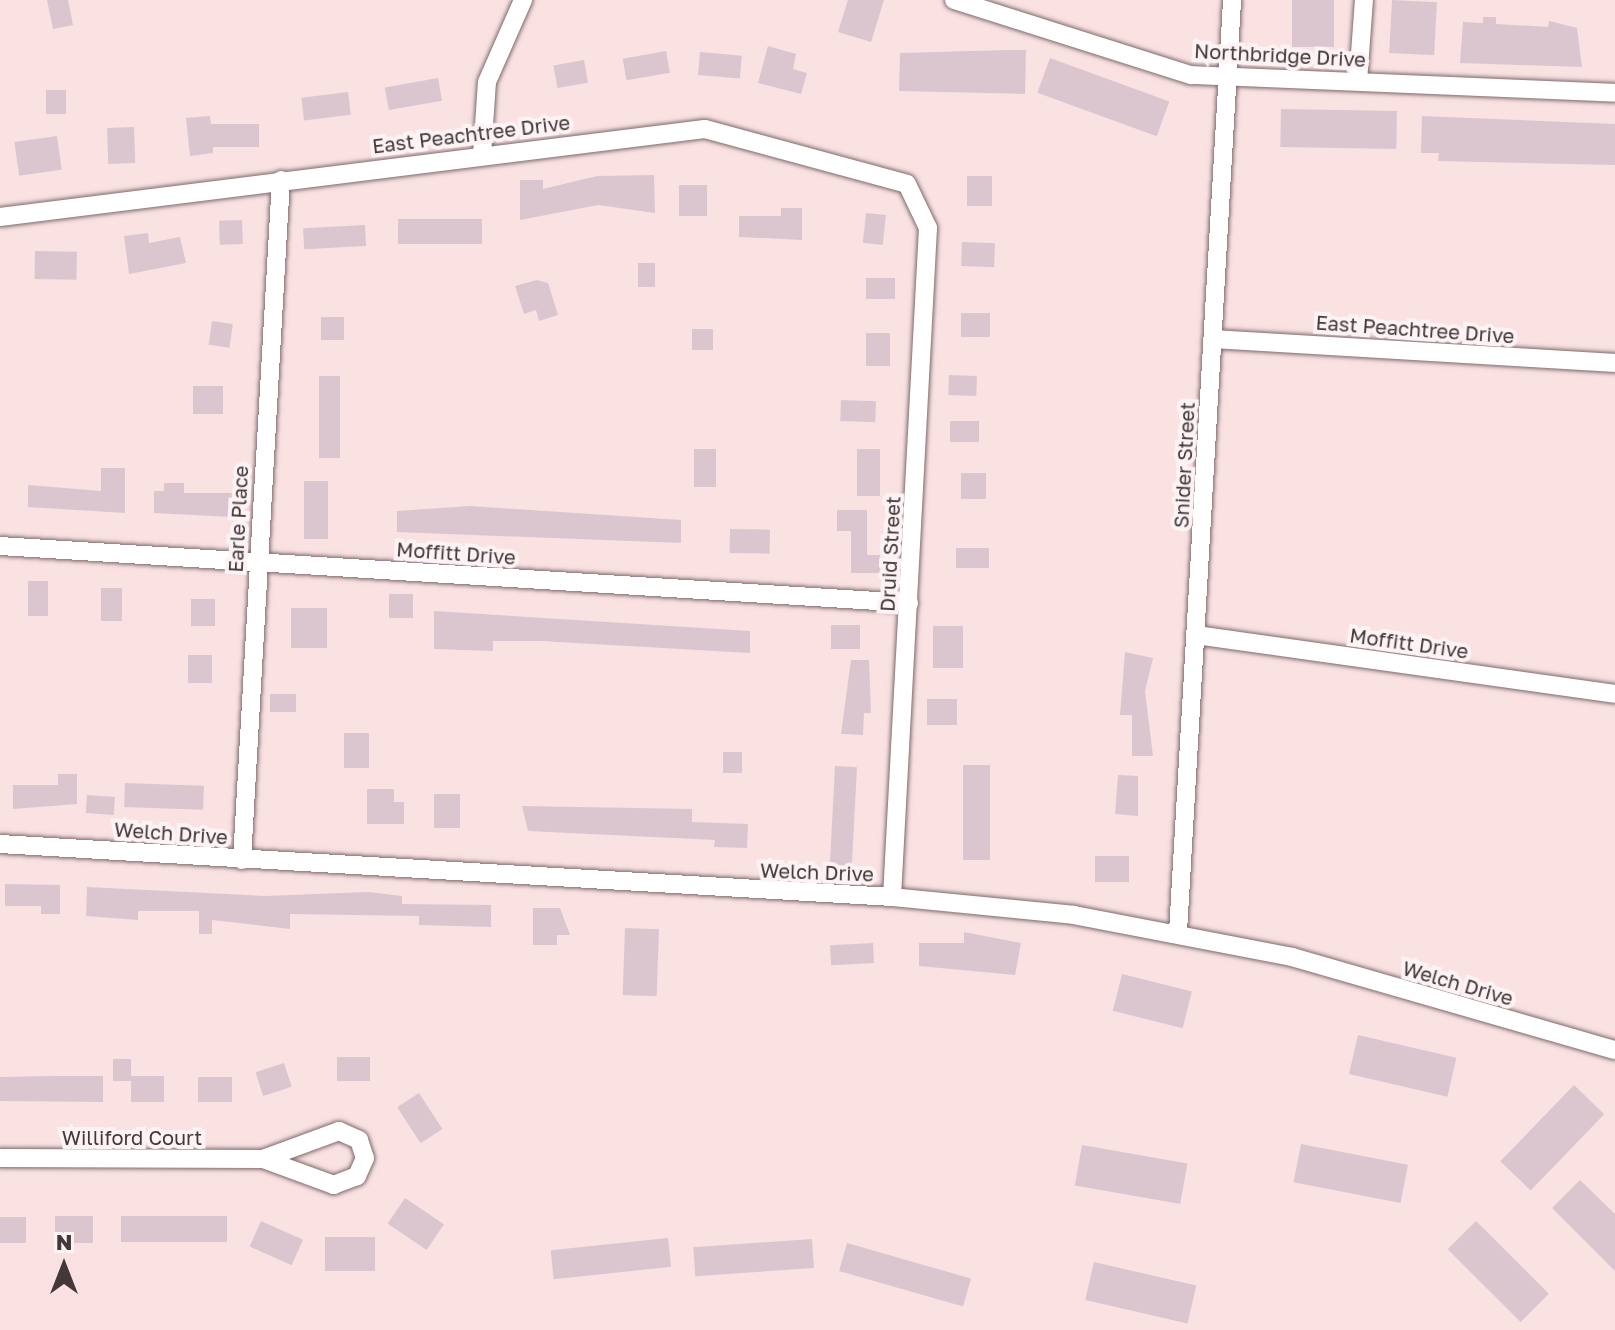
<!DOCTYPE html>
<html>
<head>
<meta charset="utf-8">
<style>
	body { margin:0 }
	#map { position:relative; width:1615px; height:1330px; overflow:hidden; background:#fae2e3; font-family:"Golos Text",sans-serif }
	div>[style] { position:absolute }
	.building>* { inset:0; background:#dbc6d0; transform-origin:0 0 }
	.roads { filter:drop-shadow(0 0 2px #7e696b) drop-shadow(0 0 2px #7e696b) }
	.street>* { height:18px; margin:-9px; padding:0 9px; transform-origin:9px; border-radius:9px; background:#fff }
	span { translate:-50% -50%; white-space:nowrap; text-align:center; line-height:1.15; -webkit-text-stroke:8px #fdf3f4; paint-order:stroke }
	.street-label { font-size:20px; color:#423839 }
	.north { position:absolute; left:24px; top:1226px; width:80px; height:80px; -webkit-text-stroke:6px #fdf3f4; paint-order:stroke; rotate:0deg; font-size:22px; font-weight:700; line-height:32px; text-align:center; color:#423839 }
	.north::after { content:''; display:block; margin:auto; width:28px; height:36px; background:#423839; clip-path:polygon(50% 0,100% 100%,50% 72%,0 100%) }
</style>
</head>
<body>
<div id="map">
	<div class="building">
		<i style="clip-path:polygon(47px 0,68px 0,73px 25px,53px 29px)"></i>
		<i style="clip-path:polygon(848px 0,884px 0,871px 42px,838px 32px)"></i>
		<i style="left:1292px;top:0;width:42px;height:47px"></i>
		<i style="left:1392px;top:0;width:45px;height:53px;rotate:3deg"></i>
		<i style="clip-path:polygon(1483px 17px,1496px 17px,1496px 24px,1548px 27px,1549px 21px,1577px 28px,1582px 67px,1460px 63px,1463px 22px,1483px 23px)"></i>
		<i style="clip-path:polygon(768px 46px,796px 54px,793px 69px,807px 73px,801px 94px,758px 83px)"></i>
		<i style="clip-path:polygon(1008px 50px,1026px 50px,1025px 94px,899px 91px,900px 53px)"></i>
		<i style="left:666px;top:51px;width:22px;height:44px;rotate:80deg"></i>
		<i style="left:700px;top:52px;width:42px;height:23px;rotate:5deg"></i>
		<i style="left:1050px;top:58px;width:127px;height:37px;rotate:20deg"></i>
		<i style="left:584px;top:60px;width:23px;height:31px;rotate:80deg"></i>
		<i style="left:438px;top:78px;width:23px;height:54px;rotate:80deg"></i>
		<i style="left:46px;top:90px;width:20px;height:24px"></i>
		<i style="left:348px;top:92px;width:23px;height:47px;rotate:83deg"></i>
		<i style="left:1281px;top:109px;width:116px;height:38px;rotate:1deg"></i>
		<i style="clip-path:polygon(210px 116px,211px 124px,259px 124px,259px 147px,213px 147px,213px 153px,190px 156px,186px 118px)"></i>
		<i style="clip-path:polygon(1422px 116px,1615px 124px,1615px 165px,1438px 161px,1439px 153px,1421px 153px)"></i>
		<i style="left:134px;top:127px;width:36px;height:27px;rotate:88deg"></i>
		<i style="left:57px;top:136px;width:34px;height:43px;rotate:82deg"></i>
		<i style="clip-path:polygon(654px 175px,655px 213px,598px 205px,520px 220px,520px 180px,543px 180px,543px 189px,597px 176px)"></i>
		<i style="left:967px;top:176px;width:25px;height:30px"></i>
		<i style="left:679px;top:185px;width:28px;height:31px"></i>
		<i style="clip-path:polygon(781px 208px,802px 208px,802px 240px,739px 237px,739px 216px,781px 216px)"></i>
		<i style="left:866px;top:213px;width:20px;height:30px;rotate:6deg"></i>
		<i style="left:482px;top:219px;width:25px;height:84px;rotate:90deg"></i>
		<i style="left:242px;top:220px;width:24px;height:23px;rotate:88deg"></i>
		<i style="left:365px;top:225px;width:21px;height:62px;rotate:87deg"></i>
		<i style="clip-path:polygon(148px 233px,149px 243px,180px 237px,186px 263px,129px 274px,124px 236px)"></i>
		<i style="left:962px;top:242px;width:33px;height:24px;rotate:2deg"></i>
		<i style="left:35px;top:251px;width:42px;height:28px;rotate:1deg"></i>
		<i style="left:638px;top:263px;width:17px;height:24px"></i>
		<i style="left:866px;top:278px;width:29px;height:21px"></i>
		<i style="clip-path:polygon(537px 280px,548px 283px,558px 315px,539px 321px,536px 310px,524px 314px,515px 286px)"></i>
		<i style="left:961px;top:313px;width:29px;height:24px"></i>
		<i style="left:321px;top:317px;width:23px;height:23px"></i>
		<i style="left:212px;top:321px;width:21px;height:24px;rotate:8deg"></i>
		<i style="left:692px;top:329px;width:21px;height:21px"></i>
		<i style="left:866px;top:333px;width:24px;height:33px"></i>
		<i style="left:949px;top:375px;width:28px;height:20px;rotate:2deg"></i>
		<i style="left:319px;top:376px;width:21px;height:82px"></i>
		<i style="left:193px;top:386px;width:30px;height:28px"></i>
		<i style="left:841px;top:400px;width:35px;height:21px;rotate:2deg"></i>
		<i style="left:950px;top:421px;width:29px;height:21px"></i>
		<i style="left:694px;top:449px;width:22px;height:38px"></i>
		<i style="left:857px;top:449px;width:23px;height:47px"></i>
		<i style="clip-path:polygon(101px 468px,125px 468px,125px 513px,28px 507px,28px 485px,101px 491px)"></i>
		<i style="left:961px;top:473px;width:25px;height:26px"></i>
		<i style="left:304px;top:481px;width:24px;height:58px"></i>
		<i style="clip-path:polygon(164px 483px,184px 483px,184px 493px,232px 493px,232px 517px,154px 513px,154px 491px,164px 491px)"></i>
		<i style="clip-path:polygon(470px 506px,681px 520px,681px 543px,397px 532px,397px 511px)"></i>
		<i style="clip-path:polygon(837px 510px,867px 510px,867px 555px,880px 555px,880px 573px,851px 573px,851px 531px,837px 531px)"></i>
		<i style="left:730px;top:529px;width:40px;height:24px;rotate:1deg"></i>
		<i style="left:956px;top:548px;width:33px;height:20px"></i>
		<i style="left:28px;top:581px;width:20px;height:35px"></i>
		<i style="left:101px;top:588px;width:21px;height:33px"></i>
		<i style="left:389px;top:594px;width:24px;height:24px"></i>
		<i style="left:191px;top:599px;width:24px;height:27px"></i>
		<i style="left:291px;top:608px;width:36px;height:40px"></i>
		<i style="clip-path:polygon(434px 611px,750px 631px,750px 653px,541px 641px,493px 641px,493px 651px,434px 649px)"></i>
		<i style="left:831px;top:625px;width:29px;height:24px"></i>
		<i style="left:933px;top:626px;width:30px;height:42px"></i>
		<i style="clip-path:polygon(1125px 652px,1153px 658px,1145px 691px,1153px 756px,1132px 756px,1132px 715px,1120px 715px)"></i>
		<i style="left:188px;top:655px;width:24px;height:28px"></i>
		<i style="clip-path:polygon(851px 660px,869px 660px,871px 713px,864px 713px,863px 735px,841px 734px)"></i>
		<i style="left:270px;top:694px;width:26px;height:18px"></i>
		<i style="left:927px;top:699px;width:30px;height:26px"></i>
		<i style="left:344px;top:733px;width:25px;height:35px"></i>
		<i style="left:723px;top:752px;width:19px;height:21px"></i>
		<i style="left:963px;top:765px;width:27px;height:95px"></i>
		<i style="left:835px;top:766px;width:22px;height:100px;rotate:3deg"></i>
		<i style="clip-path:polygon(58px 774px,77px 774px,77px 804px,13px 809px,13px 785px,58px 785px)"></i>
		<i style="clip-path:polygon(1118px 775px,1138px 776px,1138px 816px,1115px 814px)"></i>
		<i style="left:125px;top:783px;width:79px;height:24px;rotate:2deg"></i>
		<i style="clip-path:polygon(367px 789px,394px 789px,394px 802px,404px 802px,404px 824px,367px 824px)"></i>
		<i style="left:434px;top:794px;width:26px;height:34px"></i>
		<i style="left:87px;top:795px;width:28px;height:18px;rotate:4deg"></i>
		<i style="clip-path:polygon(522px 806px,692px 809px,692px 822px,748px 824px,747px 848px,714px 847px,715px 840px,528px 831px)"></i>
		<i style="left:1095px;top:856px;width:34px;height:26px"></i>
		<i style="clip-path:polygon(5px 884px,60px 885px,60px 914px,41px 914px,41px 906px,5px 906px)"></i>
		<i style="clip-path:polygon(87px 887px,265px 896px,368px 892px,402px 896px,402px 904px,491px 905px,491px 927px,419px 925px,419px 916px,290px 914px,290px 929px,212px 920px,212px 934px,199px 934px,199px 911px,138px 911px,138px 920px,86px 916px)"></i>
		<i style="clip-path:polygon(533px 908px,560px 908px,570px 935px,557px 935px,557px 945px,533px 945px)"></i>
		<i style="left:625px;top:928px;width:34px;height:67px;rotate:2deg"></i>
		<i style="clip-path:polygon(964px 932px,1021px 943px,1015px 975px,919px 966px,919px 943px,964px 943px)"></i>
		<i style="left:873px;top:943px;width:20px;height:43px;rotate:87deg"></i>
		<i style="left:1122px;top:974px;width:72px;height:38px;rotate:14deg"></i>
		<i style="left:1358px;top:1035px;width:101px;height:40px;rotate:13deg"></i>
		<i style="left:337px;top:1057px;width:33px;height:24px"></i>
		<i style="clip-path:polygon(113px 1059px,131px 1059px,131px 1076px,164px 1076px,164px 1102px,131px 1102px,131px 1081px,113px 1081px)"></i>
		<i style="left:284px;top:1063px;width:25px;height:30px;rotate:72deg"></i>
		<i style="clip-path:polygon(51px 1076px,103px 1076px,103px 1102px,0 1101px,0 1077px)"></i>
		<i style="left:198px;top:1077px;width:34px;height:25px"></i>
		<i style="left:1574px;top:1085px;width:42px;height:106px;rotate:44deg"></i>
		<i style="left:419px;top:1093px;width:43px;height:26px;rotate:57deg"></i>
		<i style="left:1301px;top:1144px;width:109px;height:39px;rotate:11deg"></i>
		<i style="left:1082px;top:1145px;width:107px;height:41px;rotate:10deg"></i>
		<i style="clip-path:polygon(1580px 1180px,1615px 1214px,1615px 1271px,1552px 1208px)"></i>
		<i style="left:405px;top:1198px;width:47px;height:31px;rotate:34deg"></i>
		<i style="left:55px;top:1216px;width:38px;height:27px"></i>
		<i style="left:121px;top:1216px;width:106px;height:26px"></i>
		<i style="left:0;top:1217px;width:26px;height:26px"></i>
		<i style="left:261px;top:1221px;width:46px;height:28px;rotate:24deg"></i>
		<i style="left:1476px;top:1221px;width:103px;height:40px;rotate:45deg"></i>
		<i style="left:325px;top:1237px;width:50px;height:34px"></i>
		<i style="left:668px;top:1238px;width:29px;height:118px;rotate:84deg"></i>
		<i style="left:812px;top:1239px;width:29px;height:119px;rotate:86deg"></i>
		<i style="left:847px;top:1243px;width:129px;height:29px;rotate:16deg"></i>
		<i style="left:1094px;top:1262px;width:105px;height:39px;rotate:13deg"></i>
	</div>
	<div class="roads">
		<div class="street">
			<i style="left:954px;top:0;width:249px;rotate:17.6deg"></i>
			<i style="left:1191px;top:75px;width:424px;rotate:2.4deg"></i>
			<i style="left:1358px;top:81px;width:81px;rotate:-85.8deg"></i>
			<i style="left:482px;top:155px;width:73px;rotate:-86.1deg"></i>
			<i style="left:487px;top:82px;width:90px;rotate:-66.3deg"></i>
			<i style="left:0;top:217px;width:710px;rotate:-7.12deg"></i>
			<i style="left:705px;top:129px;width:209px;rotate:15.2deg"></i>
			<i style="left:907px;top:184px;width:49px;rotate:64.5deg"></i>
			<i style="left:928px;top:228px;width:670px;rotate:93.08deg"></i>
			<i style="left:1213px;top:339px;width:403px;rotate:3.4deg"></i>
			<i style="left:0;top:546px;width:911px;rotate:3.59deg"></i>
			<i style="left:1196px;top:635px;width:423px;rotate:8deg"></i>
			<i style="left:0;top:844px;width:894px;rotate:3.4deg"></i>
			<i style="left:892px;top:897px;width:183px;rotate:5.6deg"></i>
			<i style="left:1074px;top:915px;width:222px;rotate:10.9deg"></i>
			<i style="left:1292px;top:957px;width:336px;rotate:16.1deg"></i>
			<i style="left:242px;top:860px;width:681px;rotate:-86.72deg"></i>
			<i style="left:1178px;top:932px;width:934px;rotate:-86.68deg"></i>
			<i style="left:0;top:1158px;width:263px;rotate:0.2deg"></i>
			<i style="left:263px;top:1159px;width:81px;rotate:-20.2deg"></i>
			<i style="left:339px;top:1131px;width:22px;rotate:24deg"></i>
			<i style="left:359px;top:1140px;width:19px;rotate:72deg"></i>
			<i style="left:365px;top:1158px;width:20px;rotate:114deg"></i>
			<i style="left:357px;top:1176px;width:25px;rotate:159deg"></i>
			<i style="left:334px;top:1185px;width:76px;rotate:-159.9deg"></i>
		</div>
	</div>
	<div class="street-label">
		<span style="left:1280px;top:55px;rotate:3deg">Northbridge Drive</span>
		<span style="left:471px;top:134px;rotate:-7deg">East Peachtree Drive</span>
		<span style="left:1415px;top:329px;rotate:4deg">East Peachtree Drive</span>
		<span style="left:1184px;top:465px;rotate:-87deg">Snider Street</span>
		<span style="left:238px;top:519px;rotate:-87deg">Earle Place</span>
		<span style="left:456px;top:553px;rotate:4deg">Moffitt Drive</span>
		<span style="left:890px;top:554px;rotate:-87deg">Druid Street</span>
		<span style="left:1409px;top:643px;rotate:8deg">Moffitt Drive</span>
		<span style="left:171px;top:833px;rotate:4deg">Welch Drive</span>
		<span style="left:817px;top:872px;rotate:2deg">Welch Drive</span>
		<span style="left:1458px;top:983px;rotate:16deg">Welch Drive</span>
		<span style="left:132px;top:1137px">Williford Court</span>
	</div>
	<div class="north">N</div>
</div>
</body>
</html>
